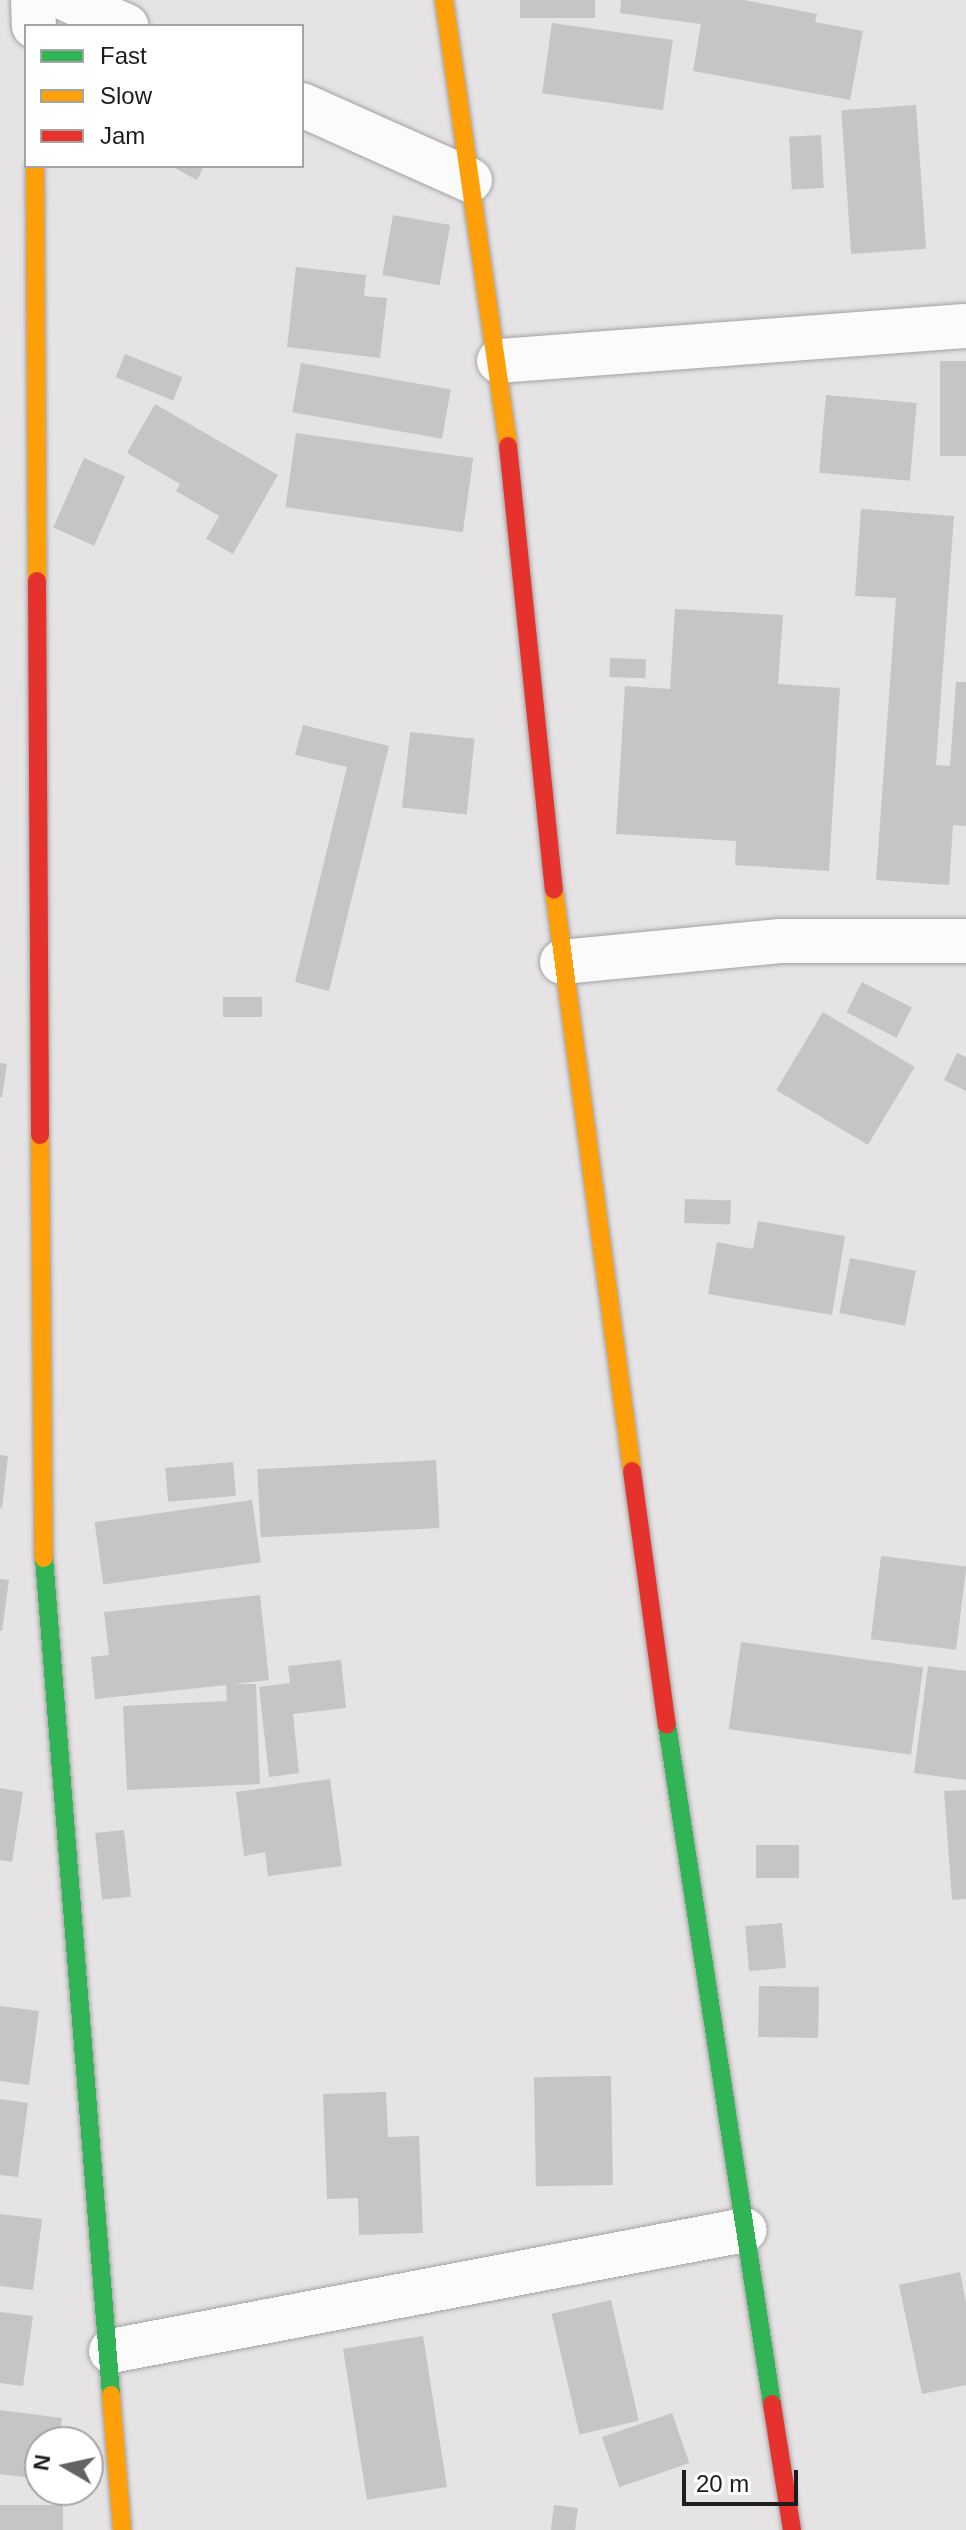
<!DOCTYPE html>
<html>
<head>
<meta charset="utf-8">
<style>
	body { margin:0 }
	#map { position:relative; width:966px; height:2530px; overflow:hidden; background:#e5e3e4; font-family:Helvetica,sans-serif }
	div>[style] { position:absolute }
	.building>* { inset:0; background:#c6c4c5; transform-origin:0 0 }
	.roads { filter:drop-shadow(0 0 2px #a3a2a3) drop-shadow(0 0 2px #a3a2a3) }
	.street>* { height:44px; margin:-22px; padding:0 22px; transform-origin:22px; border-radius:22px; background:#fbfbfb }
	.fast>* { height:18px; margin:-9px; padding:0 9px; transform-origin:9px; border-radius:9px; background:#30b455 }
	.slow>* { height:18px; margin:-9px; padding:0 9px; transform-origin:9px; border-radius:9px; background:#ff9f0a }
	.jam>* { height:18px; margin:-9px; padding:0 9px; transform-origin:9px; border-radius:9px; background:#e5322d }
	span { translate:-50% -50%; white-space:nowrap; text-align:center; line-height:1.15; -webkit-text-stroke:8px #fff; paint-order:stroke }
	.legend { position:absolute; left:24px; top:24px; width:280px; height:144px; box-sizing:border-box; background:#fff; border:2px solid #a5a4a5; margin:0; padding:10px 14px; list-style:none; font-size:24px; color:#1e1c1d }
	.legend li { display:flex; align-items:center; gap:16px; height:40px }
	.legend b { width:40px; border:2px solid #a5a4a5 }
	.north { position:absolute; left:24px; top:2426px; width:80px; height:80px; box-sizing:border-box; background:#fff; border:2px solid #a5a4a5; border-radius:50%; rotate:279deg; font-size:22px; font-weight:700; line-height:32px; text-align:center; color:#1e1c1d }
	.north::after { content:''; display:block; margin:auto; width:28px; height:36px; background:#646263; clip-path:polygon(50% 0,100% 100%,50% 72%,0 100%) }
	.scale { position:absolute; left:682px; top:2470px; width:116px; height:36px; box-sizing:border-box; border:4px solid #1e1c1d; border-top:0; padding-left:10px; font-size:24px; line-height:28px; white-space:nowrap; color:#1e1c1d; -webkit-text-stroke:6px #fff; paint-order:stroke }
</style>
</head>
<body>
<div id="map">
	<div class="building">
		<i style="left:520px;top:0;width:75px;height:18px"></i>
		<i style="clip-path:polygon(621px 0,744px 0,817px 14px,815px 22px,863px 31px,850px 100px,693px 71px,701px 24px,620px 13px)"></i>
		<i style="left:552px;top:23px;width:122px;height:71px;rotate:8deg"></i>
		<i style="left:916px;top:105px;width:144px;height:75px;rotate:86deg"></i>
		<i style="left:821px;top:135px;width:53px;height:32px;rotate:87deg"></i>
		<i style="clip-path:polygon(171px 166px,204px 166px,197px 180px)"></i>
		<i style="left:393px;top:215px;width:58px;height:61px;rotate:10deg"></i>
		<i style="clip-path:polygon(296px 267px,366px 275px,364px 296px,387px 298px,380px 358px,287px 347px)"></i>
		<i style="left:125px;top:354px;width:62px;height:25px;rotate:22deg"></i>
		<i style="left:940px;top:361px;width:26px;height:95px"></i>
		<i style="left:301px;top:363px;width:152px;height:50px;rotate:10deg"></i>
		<i style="left:826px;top:395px;width:91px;height:78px;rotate:5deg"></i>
		<i style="clip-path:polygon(155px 404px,278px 475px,233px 554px,206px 539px,219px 516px,176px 491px,180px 484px,127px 453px)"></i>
		<i style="left:296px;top:433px;width:179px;height:75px;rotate:8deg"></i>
		<i style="left:84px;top:458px;width:45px;height:76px;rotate:24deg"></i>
		<i style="clip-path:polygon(861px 509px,954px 516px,936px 765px,950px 766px,956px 682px,966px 682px,966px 826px,953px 825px,949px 885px,876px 880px,896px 598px,855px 596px)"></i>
		<i style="clip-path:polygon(675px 609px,783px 615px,778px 684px,840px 688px,829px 871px,735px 865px,736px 841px,616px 834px,625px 686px,670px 689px)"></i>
		<i style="left:610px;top:658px;width:36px;height:19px;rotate:2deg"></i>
		<i style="clip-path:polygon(303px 725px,389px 746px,329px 991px,295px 982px,347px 767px,295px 755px)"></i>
		<i style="left:410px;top:732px;width:65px;height:76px;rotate:6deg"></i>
		<i style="left:862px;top:982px;width:56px;height:34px;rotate:27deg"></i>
		<i style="left:262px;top:997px;width:20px;height:39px;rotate:90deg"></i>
		<i style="left:823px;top:1012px;width:107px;height:91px;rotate:31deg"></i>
		<i style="clip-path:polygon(957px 1053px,966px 1057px,966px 1091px,944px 1080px)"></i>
		<i style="clip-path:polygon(0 1063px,7px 1064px,2px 1097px,0 1097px)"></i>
		<i style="left:685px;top:1199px;width:46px;height:24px;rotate:2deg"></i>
		<i style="clip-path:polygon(758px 1221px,845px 1236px,832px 1315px,708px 1294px,717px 1242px,753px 1249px)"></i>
		<i style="left:850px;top:1258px;width:67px;height:56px;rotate:11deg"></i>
		<i style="clip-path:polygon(0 1455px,8px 1456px,2px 1508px,0 1507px)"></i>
		<i style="left:436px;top:1460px;width:68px;height:179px;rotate:87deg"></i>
		<i style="left:233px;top:1462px;width:34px;height:68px;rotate:85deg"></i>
		<i style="left:252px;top:1500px;width:63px;height:159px;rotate:82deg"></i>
		<i style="left:881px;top:1556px;width:86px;height:84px;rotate:7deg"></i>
		<i style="clip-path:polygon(0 1579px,9px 1580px,2px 1631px,0 1631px)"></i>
		<i style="clip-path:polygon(260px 1595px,269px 1680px,233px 1684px,256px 1684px,260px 1784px,127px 1790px,123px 1706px,227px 1701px,226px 1685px,95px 1699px,91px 1657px,109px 1655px,104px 1612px)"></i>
		<i style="left:741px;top:1642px;width:184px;height:88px;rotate:8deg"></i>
		<i style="clip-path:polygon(341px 1660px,346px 1708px,293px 1714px,299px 1773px,269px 1777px,259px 1687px,290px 1683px,288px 1666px)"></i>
		<i style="clip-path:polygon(928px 1666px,966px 1671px,966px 1780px,914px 1773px)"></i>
		<i style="clip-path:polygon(330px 1779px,342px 1866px,268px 1876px,265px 1852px,244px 1856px,236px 1792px)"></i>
		<i style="clip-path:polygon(0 1788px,23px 1792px,12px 1862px,0 1860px)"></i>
		<i style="clip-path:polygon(966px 1790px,966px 1899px,952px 1900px,944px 1791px)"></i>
		<i style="left:124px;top:1830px;width:67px;height:29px;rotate:84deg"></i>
		<i style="left:756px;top:1845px;width:43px;height:33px"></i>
		<i style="left:782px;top:1923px;width:45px;height:37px;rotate:85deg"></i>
		<i style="left:759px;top:1986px;width:60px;height:51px;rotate:1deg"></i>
		<i style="clip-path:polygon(0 2006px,39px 2011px,29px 2085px,0 2081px)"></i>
		<i style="left:611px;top:2076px;width:109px;height:77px;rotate:89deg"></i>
		<i style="clip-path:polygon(386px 2092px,388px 2137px,419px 2136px,423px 2233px,359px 2235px,358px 2198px,327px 2199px,323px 2094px)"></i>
		<i style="clip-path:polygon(0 2099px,28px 2103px,18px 2177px,0 2175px)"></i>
		<i style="clip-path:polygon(0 2214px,42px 2219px,33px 2290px,0 2286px)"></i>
		<i style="clip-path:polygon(960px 2272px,966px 2302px,966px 2385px,922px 2394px,899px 2285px)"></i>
		<i style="left:611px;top:2300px;width:124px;height:61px;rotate:77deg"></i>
		<i style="clip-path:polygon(0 2312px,33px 2316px,23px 2386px,0 2383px)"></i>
		<i style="left:423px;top:2336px;width:153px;height:81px;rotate:81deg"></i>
		<i style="clip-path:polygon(0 2410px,62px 2418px,59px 2442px,40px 2442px,40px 2479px,0 2474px)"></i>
		<i style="left:672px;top:2413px;width:53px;height:74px;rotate:71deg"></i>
		<i style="left:0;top:2505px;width:63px;height:25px"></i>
		<i style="left:554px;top:2505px;width:24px;height:25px;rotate:7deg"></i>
	</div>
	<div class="roads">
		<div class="street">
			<i style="left:33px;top:0;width:26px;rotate:88deg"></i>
			<i style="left:68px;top:0;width:64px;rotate:24.1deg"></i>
			<i style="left:302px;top:105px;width:184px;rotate:24.1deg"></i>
			<i style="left:499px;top:361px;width:468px;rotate:-4.3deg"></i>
			<i style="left:562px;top:962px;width:219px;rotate:-5.5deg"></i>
			<i style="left:780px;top:941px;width:186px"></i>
			<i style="left:111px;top:2351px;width:645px;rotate:-10.81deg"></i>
		</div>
		<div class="fast">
			<i style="left:44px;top:1558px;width:840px;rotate:85.42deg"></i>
			<i style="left:667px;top:1725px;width:687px;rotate:81.21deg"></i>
		</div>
		<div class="slow">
			<i style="left:444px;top:0;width:451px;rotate:81.8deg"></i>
			<i style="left:35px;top:166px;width:415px;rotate:89.7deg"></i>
			<i style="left:554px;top:890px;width:586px;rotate:82.35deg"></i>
			<i style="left:40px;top:1135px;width:423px;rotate:89.5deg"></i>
			<i style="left:111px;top:2395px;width:135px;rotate:85.3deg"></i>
		</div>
		<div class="jam">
			<i style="left:508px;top:446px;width:446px;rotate:84.1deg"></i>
			<i style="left:37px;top:581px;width:554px;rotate:89.69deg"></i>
			<i style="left:632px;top:1471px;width:256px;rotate:82.2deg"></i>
			<i style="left:772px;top:2404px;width:128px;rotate:81deg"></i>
		</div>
	</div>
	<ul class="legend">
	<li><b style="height:10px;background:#30b455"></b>Fast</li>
	<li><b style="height:10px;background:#ff9f0a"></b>Slow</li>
	<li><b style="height:10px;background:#e5322d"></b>Jam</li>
	</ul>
	<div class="north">N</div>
	<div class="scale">20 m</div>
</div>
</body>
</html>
